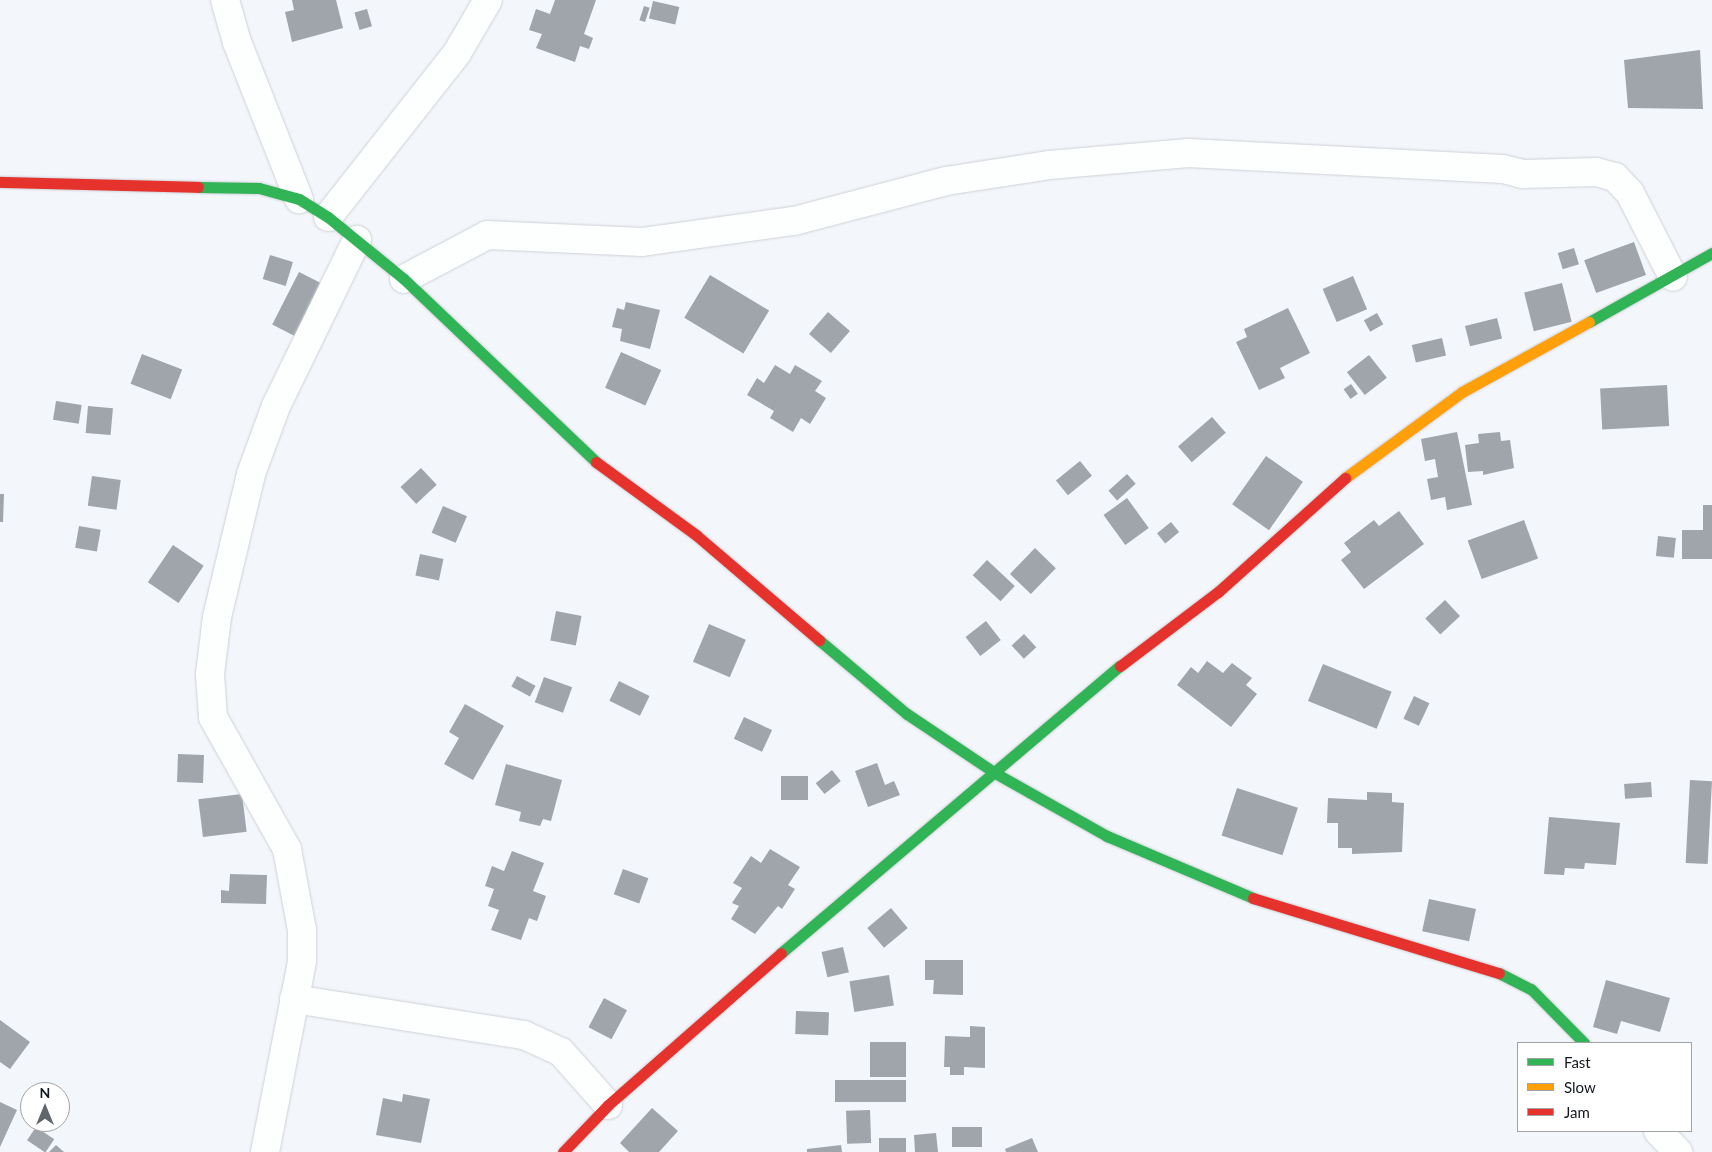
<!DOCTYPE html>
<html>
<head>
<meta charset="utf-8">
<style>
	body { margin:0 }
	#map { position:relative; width:1712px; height:1152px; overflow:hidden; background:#f3f6fa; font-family:Lato,sans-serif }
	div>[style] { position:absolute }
	.building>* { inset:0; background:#a0a5ab; transform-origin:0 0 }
	.roads { filter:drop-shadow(0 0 1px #ced1d7) drop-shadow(0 0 1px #ced1d7) }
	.street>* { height:28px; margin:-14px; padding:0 14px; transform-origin:14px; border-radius:14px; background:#fdfefe }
	.fast>* { height:11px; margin:-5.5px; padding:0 5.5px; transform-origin:5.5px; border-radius:5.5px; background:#30b455 }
	.slow>* { height:11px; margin:-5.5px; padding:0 5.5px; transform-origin:5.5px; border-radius:5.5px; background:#ff9f0a }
	.jam>* { height:11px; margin:-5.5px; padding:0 5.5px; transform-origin:5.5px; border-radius:5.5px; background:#e5322d }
	span { translate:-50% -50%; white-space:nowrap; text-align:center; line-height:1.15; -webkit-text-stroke:5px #fff; paint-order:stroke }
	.legend { position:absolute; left:1517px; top:1042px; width:175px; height:90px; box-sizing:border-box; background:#fff; border:1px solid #a1a3a5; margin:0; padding:6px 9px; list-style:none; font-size:15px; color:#13181f }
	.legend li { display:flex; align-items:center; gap:10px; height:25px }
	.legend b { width:25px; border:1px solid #a1a3a5 }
	.north { position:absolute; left:20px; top:1082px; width:50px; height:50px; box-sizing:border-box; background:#fff; border:1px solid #a1a3a5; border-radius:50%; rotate:0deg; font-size:14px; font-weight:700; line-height:20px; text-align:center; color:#13181f }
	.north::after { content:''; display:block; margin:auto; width:18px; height:22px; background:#61666c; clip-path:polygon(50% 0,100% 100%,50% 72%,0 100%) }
</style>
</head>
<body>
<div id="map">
	<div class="building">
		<i style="clip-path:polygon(292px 0,336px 0,343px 28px,292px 42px,285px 12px,294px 10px)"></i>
		<i style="clip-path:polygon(555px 0,596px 0,584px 34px,593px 38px,589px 49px,580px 46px,575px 62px,536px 48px,542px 34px,529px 30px,536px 9px,550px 14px)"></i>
		<i style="left:653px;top:1px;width:27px;height:18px;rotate:13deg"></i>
		<i style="left:644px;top:6px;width:6px;height:15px;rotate:18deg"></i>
		<i style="left:367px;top:9px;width:18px;height:13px;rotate:74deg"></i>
		<i style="clip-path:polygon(1700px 50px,1703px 109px,1628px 108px,1624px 60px)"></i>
		<i style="left:1634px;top:242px;width:35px;height:53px;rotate:70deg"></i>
		<i style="left:1574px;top:248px;width:17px;height:17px;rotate:73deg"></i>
		<i style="left:270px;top:255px;width:24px;height:25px;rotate:17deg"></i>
		<i style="left:299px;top:272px;width:36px;height:59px;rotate:27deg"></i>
		<i style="left:710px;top:275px;width:69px;height:50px;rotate:31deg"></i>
		<i style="left:1353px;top:276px;width:36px;height:33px;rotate:67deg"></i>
		<i style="left:1562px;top:283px;width:40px;height:39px;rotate:76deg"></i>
		<i style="clip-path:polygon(626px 302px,660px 310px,650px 349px,620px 341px,622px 329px,612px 327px,617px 308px,624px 310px)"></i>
		<i style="clip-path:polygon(1288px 308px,1310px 353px,1280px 368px,1285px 378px,1259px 390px,1236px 342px,1247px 337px,1244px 329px)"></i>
		<i style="left:828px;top:312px;width:29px;height:29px;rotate:41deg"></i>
		<i style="left:1377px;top:313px;width:13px;height:15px;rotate:61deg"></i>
		<i style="left:1497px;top:318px;width:21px;height:33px;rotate:76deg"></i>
		<i style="left:1442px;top:338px;width:18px;height:31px;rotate:77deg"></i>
		<i style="left:621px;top:352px;width:44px;height:39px;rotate:24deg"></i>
		<i style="left:142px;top:354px;width:43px;height:32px;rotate:21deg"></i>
		<i style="left:1369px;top:355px;width:29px;height:28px;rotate:52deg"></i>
		<i style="clip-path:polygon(775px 365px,790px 374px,795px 365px,822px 381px,815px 391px,826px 398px,810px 424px,801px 418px,793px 432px,770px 418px,774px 411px,747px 395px,757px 378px,764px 383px)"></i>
		<i style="left:1351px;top:384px;width:12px;height:9px;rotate:55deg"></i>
		<i style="left:1667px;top:385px;width:41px;height:67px;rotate:87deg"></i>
		<i style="left:56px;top:401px;width:26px;height:19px;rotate:9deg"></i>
		<i style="left:88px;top:406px;width:25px;height:27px;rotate:5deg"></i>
		<i style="left:1212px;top:417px;width:21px;height:45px;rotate:49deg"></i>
		<i style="clip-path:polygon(1457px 432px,1472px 505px,1447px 510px,1445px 497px,1431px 500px,1427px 479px,1438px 477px,1435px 459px,1425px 461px,1421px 439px)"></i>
		<i style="clip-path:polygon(1500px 432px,1501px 441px,1510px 440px,1514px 468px,1483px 475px,1483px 471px,1468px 472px,1465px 445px,1479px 443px,1478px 434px)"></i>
		<i style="left:1266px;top:456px;width:45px;height:59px;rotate:35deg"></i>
		<i style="left:1080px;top:461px;width:19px;height:31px;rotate:51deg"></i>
		<i style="left:421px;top:468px;width:23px;height:28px;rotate:47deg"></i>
		<i style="left:1127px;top:474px;width:13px;height:25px;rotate:48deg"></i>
		<i style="left:92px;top:476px;width:29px;height:30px;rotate:8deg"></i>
		<i style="clip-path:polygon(0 494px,4px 494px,3px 522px,0 522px)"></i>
		<i style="left:1127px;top:498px;width:37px;height:29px;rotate:54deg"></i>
		<i style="clip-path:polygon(1703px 505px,1712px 505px,1712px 559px,1682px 559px,1682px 530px,1703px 530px)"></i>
		<i style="left:443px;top:506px;width:26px;height:29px;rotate:23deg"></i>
		<i style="clip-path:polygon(1399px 511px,1424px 544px,1364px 589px,1341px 560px,1351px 552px,1344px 543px,1374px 520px,1379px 526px)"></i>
		<i style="left:1524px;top:520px;width:41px;height:60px;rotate:70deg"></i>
		<i style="left:1171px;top:522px;width:13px;height:18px;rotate:51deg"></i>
		<i style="left:79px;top:526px;width:22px;height:22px;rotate:10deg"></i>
		<i style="left:1658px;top:536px;width:18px;height:20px;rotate:6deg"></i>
		<i style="left:173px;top:545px;width:37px;height:45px;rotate:34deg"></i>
		<i style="left:1035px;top:548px;width:29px;height:36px;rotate:44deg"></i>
		<i style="left:420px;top:554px;width:24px;height:22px;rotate:12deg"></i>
		<i style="left:987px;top:560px;width:38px;height:21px;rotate:43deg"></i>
		<i style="left:1445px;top:600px;width:22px;height:27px;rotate:47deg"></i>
		<i style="left:556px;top:611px;width:26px;height:30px;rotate:11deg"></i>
		<i style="left:986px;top:621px;width:24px;height:26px;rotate:52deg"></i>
		<i style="left:709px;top:624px;width:40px;height:41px;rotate:23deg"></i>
		<i style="left:1024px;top:634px;width:18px;height:17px;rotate:47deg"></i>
		<i style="clip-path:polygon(1207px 661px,1223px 673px,1232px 663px,1252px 678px,1246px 685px,1257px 694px,1231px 727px,1177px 685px,1191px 667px,1198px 673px)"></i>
		<i style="left:1323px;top:664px;width:74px;height:40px;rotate:22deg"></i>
		<i style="left:517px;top:676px;width:21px;height:12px;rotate:28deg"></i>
		<i style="left:544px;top:677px;width:30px;height:27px;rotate:20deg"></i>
		<i style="left:619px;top:681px;width:34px;height:22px;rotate:26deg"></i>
		<i style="left:1414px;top:696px;width:17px;height:25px;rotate:25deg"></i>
		<i style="clip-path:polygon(465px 704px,504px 726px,473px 780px,444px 764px,459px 738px,449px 732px)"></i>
		<i style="left:744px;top:717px;width:31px;height:24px;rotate:25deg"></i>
		<i style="left:178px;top:754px;width:26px;height:28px;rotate:2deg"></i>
		<i style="clip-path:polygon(877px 763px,885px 785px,894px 781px,900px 795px,868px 807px,855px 771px)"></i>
		<i style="clip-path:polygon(506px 764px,562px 780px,551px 821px,543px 819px,540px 826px,519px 821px,521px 812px,495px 805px)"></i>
		<i style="left:832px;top:770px;width:14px;height:21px;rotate:51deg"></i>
		<i style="left:781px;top:776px;width:27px;height:24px"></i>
		<i style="left:1690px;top:780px;width:22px;height:83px;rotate:3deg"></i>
		<i style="left:1651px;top:782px;width:15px;height:27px;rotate:86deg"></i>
		<i style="left:1237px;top:788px;width:64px;height:50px;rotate:18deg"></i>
		<i style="clip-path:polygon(1367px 792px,1392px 793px,1392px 802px,1404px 803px,1402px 852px,1352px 854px,1352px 848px,1338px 848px,1338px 823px,1327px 823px,1328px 798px,1367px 800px)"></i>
		<i style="left:242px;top:794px;width:38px;height:44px;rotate:83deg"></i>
		<i style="clip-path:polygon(1549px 817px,1620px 823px,1616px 865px,1585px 863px,1584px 869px,1565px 868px,1564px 875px,1544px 874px)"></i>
		<i style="clip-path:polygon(770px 849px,800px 867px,788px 885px,795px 889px,782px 909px,778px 906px,755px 934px,731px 919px,739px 906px,732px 903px,742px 888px,733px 883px,751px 856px,761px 863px)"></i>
		<i style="clip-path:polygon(512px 851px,544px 863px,533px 891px,546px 896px,537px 921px,529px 918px,521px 940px,491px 930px,499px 910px,488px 906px,494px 889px,485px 886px,492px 866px,504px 871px)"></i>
		<i style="left:623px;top:869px;width:27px;height:27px;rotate:20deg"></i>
		<i style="clip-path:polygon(230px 874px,267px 875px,266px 904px,221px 903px,221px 890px,229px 891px)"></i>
		<i style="left:1429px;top:899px;width:48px;height:33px;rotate:12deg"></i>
		<i style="left:891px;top:908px;width:26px;height:31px;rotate:50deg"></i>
		<i style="left:843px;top:947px;width:26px;height:22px;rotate:77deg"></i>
		<i style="clip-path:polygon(925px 960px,963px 960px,963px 995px,933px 994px,934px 980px,925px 980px)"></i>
		<i style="left:889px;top:975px;width:31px;height:40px;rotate:81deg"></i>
		<i style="clip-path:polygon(1606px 980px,1670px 998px,1660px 1032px,1621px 1021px,1617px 1034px,1593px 1027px)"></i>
		<i style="left:604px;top:998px;width:26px;height:33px;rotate:28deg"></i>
		<i style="left:796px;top:1011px;width:33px;height:23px;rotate:2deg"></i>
		<i style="clip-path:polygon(0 1020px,30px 1042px,10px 1069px,0 1062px)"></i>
		<i style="clip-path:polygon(970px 1026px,985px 1027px,985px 1068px,964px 1067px,964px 1075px,950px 1075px,950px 1067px,944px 1067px,945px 1036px,970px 1037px)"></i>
		<i style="left:870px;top:1042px;width:36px;height:35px"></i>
		<i style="left:906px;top:1080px;width:22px;height:71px;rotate:90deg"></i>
		<i style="clip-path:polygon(403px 1094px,430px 1099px,421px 1143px,376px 1135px,383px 1098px,402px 1102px)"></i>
		<i style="clip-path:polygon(0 1102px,17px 1110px,0 1147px)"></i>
		<i style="clip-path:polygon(652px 1108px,678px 1131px,659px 1152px,629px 1152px,620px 1143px)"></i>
		<i style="left:870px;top:1110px;width:33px;height:24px;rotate:88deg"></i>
		<i style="left:36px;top:1127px;width:22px;height:16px;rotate:34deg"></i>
		<i style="left:952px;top:1127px;width:30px;height:20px"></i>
		<i style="clip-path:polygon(936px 1133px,938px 1152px,915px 1152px,914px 1135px)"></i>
		<i style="left:879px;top:1138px;width:27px;height:14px"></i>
		<i style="clip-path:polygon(1032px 1138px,1038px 1152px,1006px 1152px,1005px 1149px)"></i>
		<i style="clip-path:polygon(56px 1145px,64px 1152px,49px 1152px)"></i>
		<i style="clip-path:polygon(841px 1145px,842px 1152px,807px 1152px,807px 1149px)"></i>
	</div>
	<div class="roads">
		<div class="street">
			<i style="left:225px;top:0;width:44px;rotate:74.1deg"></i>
			<i style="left:237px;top:42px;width:169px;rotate:68.5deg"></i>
			<i style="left:328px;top:217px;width:209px;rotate:-51.8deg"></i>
			<i style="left:457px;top:53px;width:61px;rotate:-59.7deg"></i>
			<i style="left:404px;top:279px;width:94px;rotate:-27.9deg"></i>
			<i style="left:487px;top:235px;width:155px;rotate:2.6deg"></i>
			<i style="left:642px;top:242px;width:153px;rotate:-7.9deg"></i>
			<i style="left:794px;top:221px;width:157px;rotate:-14.7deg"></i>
			<i style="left:946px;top:181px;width:104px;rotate:-8.8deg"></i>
			<i style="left:1049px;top:165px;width:140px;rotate:-4.9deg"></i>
			<i style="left:1188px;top:153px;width:315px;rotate:2.9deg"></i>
			<i style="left:1503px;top:169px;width:21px;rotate:14deg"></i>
			<i style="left:1523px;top:174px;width:73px;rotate:-1.6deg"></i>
			<i style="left:1596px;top:172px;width:20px;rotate:15deg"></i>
			<i style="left:1615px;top:177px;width:22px;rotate:47deg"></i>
			<i style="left:1630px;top:193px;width:94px;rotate:62.9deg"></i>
			<i style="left:294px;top:999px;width:233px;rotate:8.9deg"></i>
			<i style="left:524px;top:1035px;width:41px;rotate:24.7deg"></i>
			<i style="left:561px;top:1052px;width:71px;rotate:48.4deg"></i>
			<i style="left:1658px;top:1131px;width:29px;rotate:46deg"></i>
			<i style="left:265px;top:1152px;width:195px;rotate:-79deg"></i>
			<i style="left:302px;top:961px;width:31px;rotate:-90deg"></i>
			<i style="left:302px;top:930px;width:82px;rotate:-100.5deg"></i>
			<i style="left:287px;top:849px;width:151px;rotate:-119.3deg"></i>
			<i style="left:213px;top:717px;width:43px;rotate:-94deg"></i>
			<i style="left:210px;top:674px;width:57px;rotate:-83deg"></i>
			<i style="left:217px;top:617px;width:147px;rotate:-76.6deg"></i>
			<i style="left:251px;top:474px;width:72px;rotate:-69.8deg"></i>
			<i style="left:276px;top:406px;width:185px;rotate:-64deg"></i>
		</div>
		<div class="fast">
			<i style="left:198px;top:187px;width:61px;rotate:0.9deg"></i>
			<i style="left:259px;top:188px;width:41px;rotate:15.4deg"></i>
			<i style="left:299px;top:199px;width:34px;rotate:32deg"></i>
			<i style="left:328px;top:217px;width:98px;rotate:39.2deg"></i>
			<i style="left:404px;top:279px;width:265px;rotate:43.6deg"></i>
			<i style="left:1589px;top:322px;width:141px;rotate:-29.3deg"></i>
			<i style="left:819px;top:640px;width:115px;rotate:40.1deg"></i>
			<i style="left:907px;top:714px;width:106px;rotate:33.8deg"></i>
			<i style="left:995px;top:773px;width:129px;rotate:29.4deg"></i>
			<i style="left:1107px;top:836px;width:159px;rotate:23deg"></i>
			<i style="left:781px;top:953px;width:444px;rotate:-40.3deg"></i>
			<i style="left:1499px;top:973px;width:36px;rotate:27deg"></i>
			<i style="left:1531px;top:989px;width:76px;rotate:45.5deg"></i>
		</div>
		<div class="slow">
			<i style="left:1345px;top:478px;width:145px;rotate:-36.3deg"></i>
			<i style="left:1462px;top:392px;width:145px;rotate:-28.9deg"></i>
		</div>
		<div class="jam">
			<i style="left:0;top:182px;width:198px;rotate:1.4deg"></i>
			<i style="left:596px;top:462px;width:124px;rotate:36.1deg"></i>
			<i style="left:696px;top:535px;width:162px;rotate:40.5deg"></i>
			<i style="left:1120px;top:666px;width:123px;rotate:-37.1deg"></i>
			<i style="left:1218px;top:592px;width:171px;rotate:-41.9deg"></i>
			<i style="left:1253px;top:898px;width:257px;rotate:17deg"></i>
			<i style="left:563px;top:1152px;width:65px;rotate:-46.2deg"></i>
			<i style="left:608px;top:1105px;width:230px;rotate:-41.3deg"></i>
		</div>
	</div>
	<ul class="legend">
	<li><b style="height:6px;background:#30b455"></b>Fast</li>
	<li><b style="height:6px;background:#ff9f0a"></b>Slow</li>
	<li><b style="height:6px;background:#e5322d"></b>Jam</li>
	</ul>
	<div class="north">N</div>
</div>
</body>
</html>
